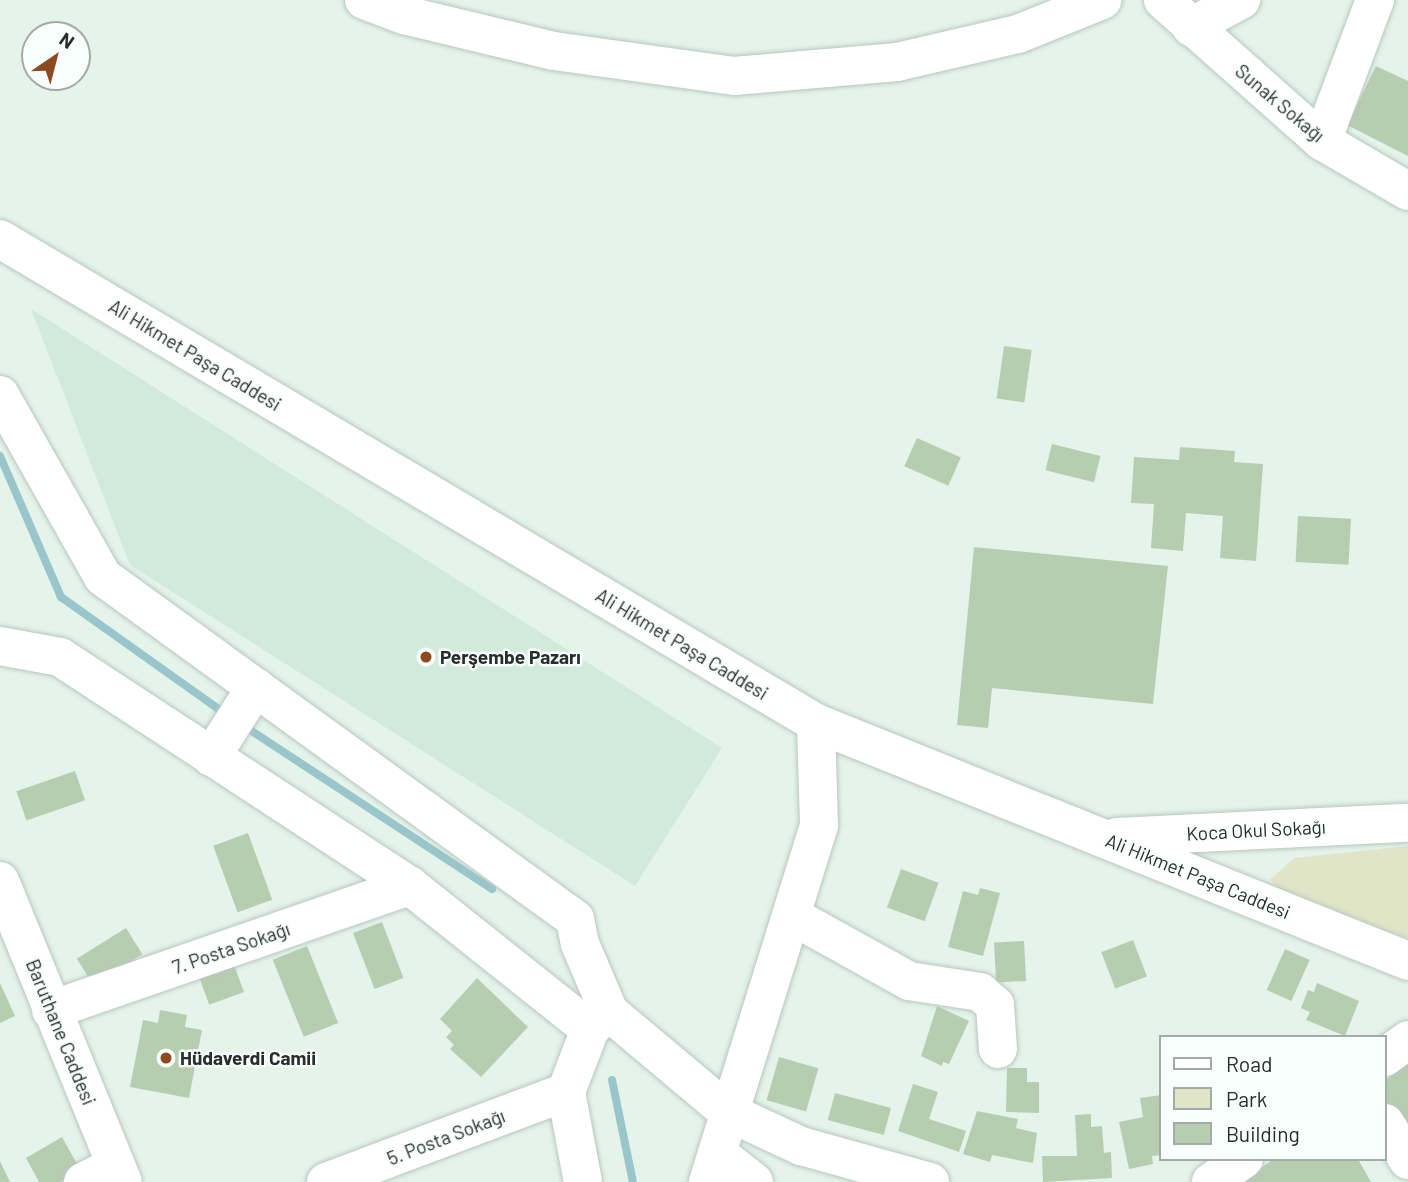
<!DOCTYPE html>
<html>
<head>
<meta charset="utf-8">
<style>
	body { margin:0 }
	#map { position:relative; width:1408px; height:1182px; overflow:hidden; background:#e4f4eb; font-family:Barlow,sans-serif }
	div>[style] { position:absolute }
	.built>* { inset:0; background:#d2eadc }
	.green>* { inset:0; background:#e0e5c7 }
	.stream>* { height:8px; margin:-4px; padding:0 4px; transform-origin:4px; border-radius:4px; background:#9ac5ca }
	.building>* { inset:0; background:#b7cdb0; transform-origin:0 0 }
	.roads { filter:drop-shadow(0 0 2px #b8c7bf) drop-shadow(0 0 2px #b8c7bf) }
	.minor>* { height:38px; margin:-19px; padding:0 19px; transform-origin:19px; border-radius:19px; background:#fff }
	.dots>* { width:19px; height:19px; translate:-50% -50%; box-sizing:border-box; border:4px solid #f8fefb; border-radius:50% }
	span { translate:-50% -50%; white-space:nowrap; text-align:center; line-height:1.15; -webkit-text-stroke:5px #f8fefb; paint-order:stroke }
	.street-label { font-size:19px; color:#272d2a }
	.poi-label { font-size:19px; color:#272d2a; font-weight:700 }
	.left { translate:0 -50%; text-align:left }
	.legend { position:absolute; left:1159px; top:1035px; width:228px; height:126px; box-sizing:border-box; background:#f8fefb; border:2px solid #a4aaa7; margin:0; padding:9px 12px; list-style:none; font-size:21px; color:#272d2a }
	.legend li { display:flex; align-items:center; gap:14px; height:35px }
	.legend b { width:35px; border:2px solid #a4aaa7 }
	.north { position:absolute; left:21px; top:21px; width:70px; height:70px; box-sizing:border-box; background:#f8fefb; border:2px solid #a4aaa7; border-radius:50%; rotate:35deg; font-size:19px; font-weight:700; line-height:28px; text-align:center; color:#272d2a }
	.north::after { content:''; display:block; margin:auto; width:24px; height:32px; background:#8e491f; clip-path:polygon(50% 0,100% 100%,50% 72%,0 100%) }
</style>
</head>
<body>
<div id="map">
	<div class="built">
		<i style="clip-path:polygon(31px 309px,722px 748px,635px 886px,130px 565px)"></i>
	</div>
	<div class="green">
		<i style="clip-path:polygon(1408px 846px,1408px 938px,1277px 894px,1271px 879px,1294px 858px)"></i>
	</div>
	<div class="stream">
		<i style="left:0;top:456px;width:154px;rotate:66.6deg"></i>
		<i style="left:61px;top:597px;width:204px;rotate:35.4deg"></i>
		<i style="left:244px;top:726px;width:297px;rotate:33.3deg"></i>
		<i style="left:612px;top:1080px;width:104px;rotate:78.4deg"></i>
	</div>
	<div class="building">
		<i style="clip-path:polygon(1376px 66px,1408px 81px,1408px 156px,1347px 125px)"></i>
		<i style="left:1004px;top:346px;width:28px;height:53px;rotate:8deg"></i>
		<i style="left:917px;top:438px;width:48px;height:31px;rotate:24deg"></i>
		<i style="left:1052px;top:444px;width:50px;height:27px;rotate:14deg"></i>
		<i style="clip-path:polygon(1180px 447px,1235px 451px,1234px 462px,1263px 464px,1256px 561px,1220px 558px,1223px 516px,1186px 513px,1183px 551px,1151px 548px,1154px 504px,1131px 503px,1134px 457px,1179px 460px)"></i>
		<i style="left:1298px;top:516px;width:53px;height:46px;rotate:3deg"></i>
		<i style="clip-path:polygon(974px 547px,1168px 566px,1153px 704px,992px 688px,988px 728px,957px 725px)"></i>
		<i style="left:75px;top:771px;width:31px;height:62px;rotate:71deg"></i>
		<i style="left:248px;top:833px;width:71px;height:37px;rotate:70deg"></i>
		<i style="left:901px;top:869px;width:40px;height:41px;rotate:20deg"></i>
		<i style="clip-path:polygon(980px 888px,1000px 893px,983px 956px,948px 947px,963px 891px,978px 895px)"></i>
		<i style="left:382px;top:922px;width:60px;height:31px;rotate:69deg"></i>
		<i style="left:126px;top:928px;width:31px;height:58px;rotate:58deg"></i>
		<i style="left:1133px;top:940px;width:39px;height:34px;rotate:69deg"></i>
		<i style="left:1024px;top:941px;width:40px;height:30px;rotate:87deg"></i>
		<i style="left:307px;top:946px;width:83px;height:37px;rotate:68deg"></i>
		<i style="left:1285px;top:949px;width:27px;height:45px;rotate:24deg"></i>
		<i style="left:233px;top:962px;width:32px;height:37px;rotate:70deg"></i>
		<i style="clip-path:polygon(477px 978px,528px 1027px,481px 1077px,450px 1049px,454px 1045px,446px 1037px,452px 1031px,440px 1019px)"></i>
		<i style="clip-path:polygon(0 983px,15px 1016px,0 1023px)"></i>
		<i style="clip-path:polygon(1317px 983px,1359px 1001px,1345px 1036px,1306px 1020px,1310px 1012px,1301px 1008px,1308px 990px,1314px 992px)"></i>
		<i style="clip-path:polygon(937px 1006px,969px 1021px,949px 1064px,943px 1062px,942px 1066px,921px 1056px)"></i>
		<i style="clip-path:polygon(160px 1010px,187px 1015px,185px 1027px,202px 1030px,189px 1098px,130px 1087px,143px 1020px,158px 1023px)"></i>
		<i style="left:779px;top:1057px;width:41px;height:45px;rotate:16deg"></i>
		<i style="clip-path:polygon(1408px 1061px,1408px 1131px,1385px 1101px,1385px 1081px)"></i>
		<i style="clip-path:polygon(1007px 1068px,1027px 1068px,1027px 1082px,1039px 1082px,1039px 1113px,1006px 1112px)"></i>
		<i style="clip-path:polygon(913px 1084px,938px 1092px,929px 1119px,966px 1131px,959px 1152px,898px 1131px)"></i>
		<i style="left:835px;top:1093px;width:58px;height:28px;rotate:15deg"></i>
		<i style="clip-path:polygon(1161px 1095px,1161px 1155px,1152px 1156px,1153px 1164px,1129px 1169px,1119px 1122px,1143px 1117px,1140px 1098px)"></i>
		<i style="clip-path:polygon(977px 1111px,1018px 1119px,1016px 1128px,1037px 1133px,1033px 1163px,992px 1155px,990px 1162px,963px 1154px)"></i>
		<i style="clip-path:polygon(1091px 1114px,1091px 1127px,1102px 1126px,1104px 1153px,1111px 1152px,1112px 1178px,1043px 1182px,1042px 1156px,1077px 1156px,1075px 1115px)"></i>
		<i style="clip-path:polygon(62px 1137px,81px 1171px,60px 1182px,39px 1182px,26px 1158px)"></i>
		<i style="clip-path:polygon(1274px 1159px,1358px 1159px,1371px 1182px,1240px 1182px)"></i>
		<i style="clip-path:polygon(0 1161px,10px 1182px,0 1182px)"></i>
	</div>
	<div class="roads">
		<div class="minor">
			<i style="left:364px;top:0;width:43px;rotate:20.6deg"></i>
			<i style="left:404px;top:15px;width:154px;rotate:13.5deg"></i>
			<i style="left:554px;top:51px;width:182px;rotate:7.9deg"></i>
			<i style="left:734px;top:76px;width:164px;rotate:-4.9deg"></i>
			<i style="left:897px;top:62px;width:124px;rotate:-13deg"></i>
			<i style="left:1018px;top:34px;width:91px;rotate:-22deg"></i>
			<i style="left:1163px;top:0;width:213px;rotate:41.6deg"></i>
			<i style="left:1322px;top:141px;width:99px;rotate:30.2deg"></i>
			<i style="left:1191px;top:27px;width:57px;rotate:-28.4deg"></i>
			<i style="left:1322px;top:141px;width:151px;rotate:-69.4deg"></i>
			<i style="left:0;top:239px;width:949px;rotate:30.67deg"></i>
			<i style="left:816px;top:723px;width:638px;rotate:21.9deg"></i>
			<i style="left:0;top:395px;width:209px;rotate:60.5deg"></i>
			<i style="left:103px;top:577px;width:583px;rotate:35.93deg"></i>
			<i style="left:575px;top:919px;width:25px;rotate:79deg"></i>
			<i style="left:580px;top:944px;width:74px;rotate:66.9deg"></i>
			<i style="left:609px;top:1012px;width:155px;rotate:40deg"></i>
			<i style="left:728px;top:1112px;width:81px;rotate:25deg"></i>
			<i style="left:801px;top:1146px;width:134px;rotate:15.6deg"></i>
			<i style="left:0;top:646px;width:61px;rotate:10.4deg"></i>
			<i style="left:60px;top:657px;width:418px;rotate:33.2deg"></i>
			<i style="left:410px;top:886px;width:230px;rotate:38.5deg"></i>
			<i style="left:211px;top:757px;width:83px;rotate:-57.3deg"></i>
			<i style="left:1117px;top:837px;width:291px;rotate:-2.8deg"></i>
			<i style="left:0;top:881px;width:325px;rotate:67.8deg"></i>
			<i style="left:794px;top:917px;width:132px;rotate:29.1deg"></i>
			<i style="left:909px;top:981px;width:72px;rotate:8.8deg"></i>
			<i style="left:980px;top:992px;width:20px;rotate:41deg"></i>
			<i style="left:995px;top:1005px;width:44px;rotate:86.1deg"></i>
			<i style="left:51px;top:1010px;width:380px;rotate:-19.1deg"></i>
			<i style="left:1385px;top:1057px;width:29px;rotate:-36deg"></i>
			<i style="left:1385px;top:1123px;width:44px;rotate:58.1deg"></i>
			<i style="left:717px;top:1153px;width:47px;rotate:38.1deg"></i>
			<i style="left:83px;top:1182px;width:37px;rotate:-27deg"></i>
			<i style="left:326px;top:1182px;width:256px;rotate:-20.6deg"></i>
			<i style="left:583px;top:1182px;width:92px;rotate:-100.7deg"></i>
			<i style="left:566px;top:1092px;width:67px;rotate:-69.1deg"></i>
			<i style="left:590px;top:1029px;width:25px;rotate:-42deg"></i>
			<i style="left:708px;top:1182px;width:374px;rotate:-72.7deg"></i>
			<i style="left:819px;top:825px;width:102px;rotate:-91.7deg"></i>
			<i style="left:1211px;top:1182px;width:40px;rotate:-34.9deg"></i>
		</div>
	</div>
	<div class="dots">
		<i style="left:426px;top:657px;background:#8e491f"></i>
		<i style="left:166px;top:1058px;background:#8e491f"></i>
	</div>
	<div class="street-label">
		<span style="left:1280px;top:103px;rotate:40deg">Sunak Sokağı</span>
		<span style="left:195px;top:355px;rotate:31deg">Ali Hikmet Paşa Caddesi</span>
		<span style="left:682px;top:644px;rotate:31deg">Ali Hikmet Paşa Caddesi</span>
		<span style="left:1256px;top:830px;rotate:-3deg">Koca Okul Sokağı</span>
		<span style="left:1198px;top:876px;rotate:22deg">Ali Hikmet Paşa Caddesi</span>
		<span style="left:231px;top:948px;rotate:-19deg">7. Posta Sokağı</span>
		<span style="left:61px;top:1032px;rotate:68deg">Baruthane Caddesi</span>
		<span style="left:446px;top:1137px;rotate:-21deg">5. Posta Sokağı</span>
	</div>
	<div class="poi-label">
		<span class="left" style="left:440px;top:657px">Perşembe Pazarı</span>
		<span class="left" style="left:180px;top:1058px">Hüdaverdi Camii</span>
	</div>
	<ul class="legend">
	<li><b style="height:9px;background:#fff"></b>Road</li>
	<li><b style="height:19px;background:#e0e5c7"></b>Park</li>
	<li><b style="height:19px;background:#b7cdb0"></b>Building</li>
	</ul>
	<div class="north">N</div>
</div>
</body>
</html>
